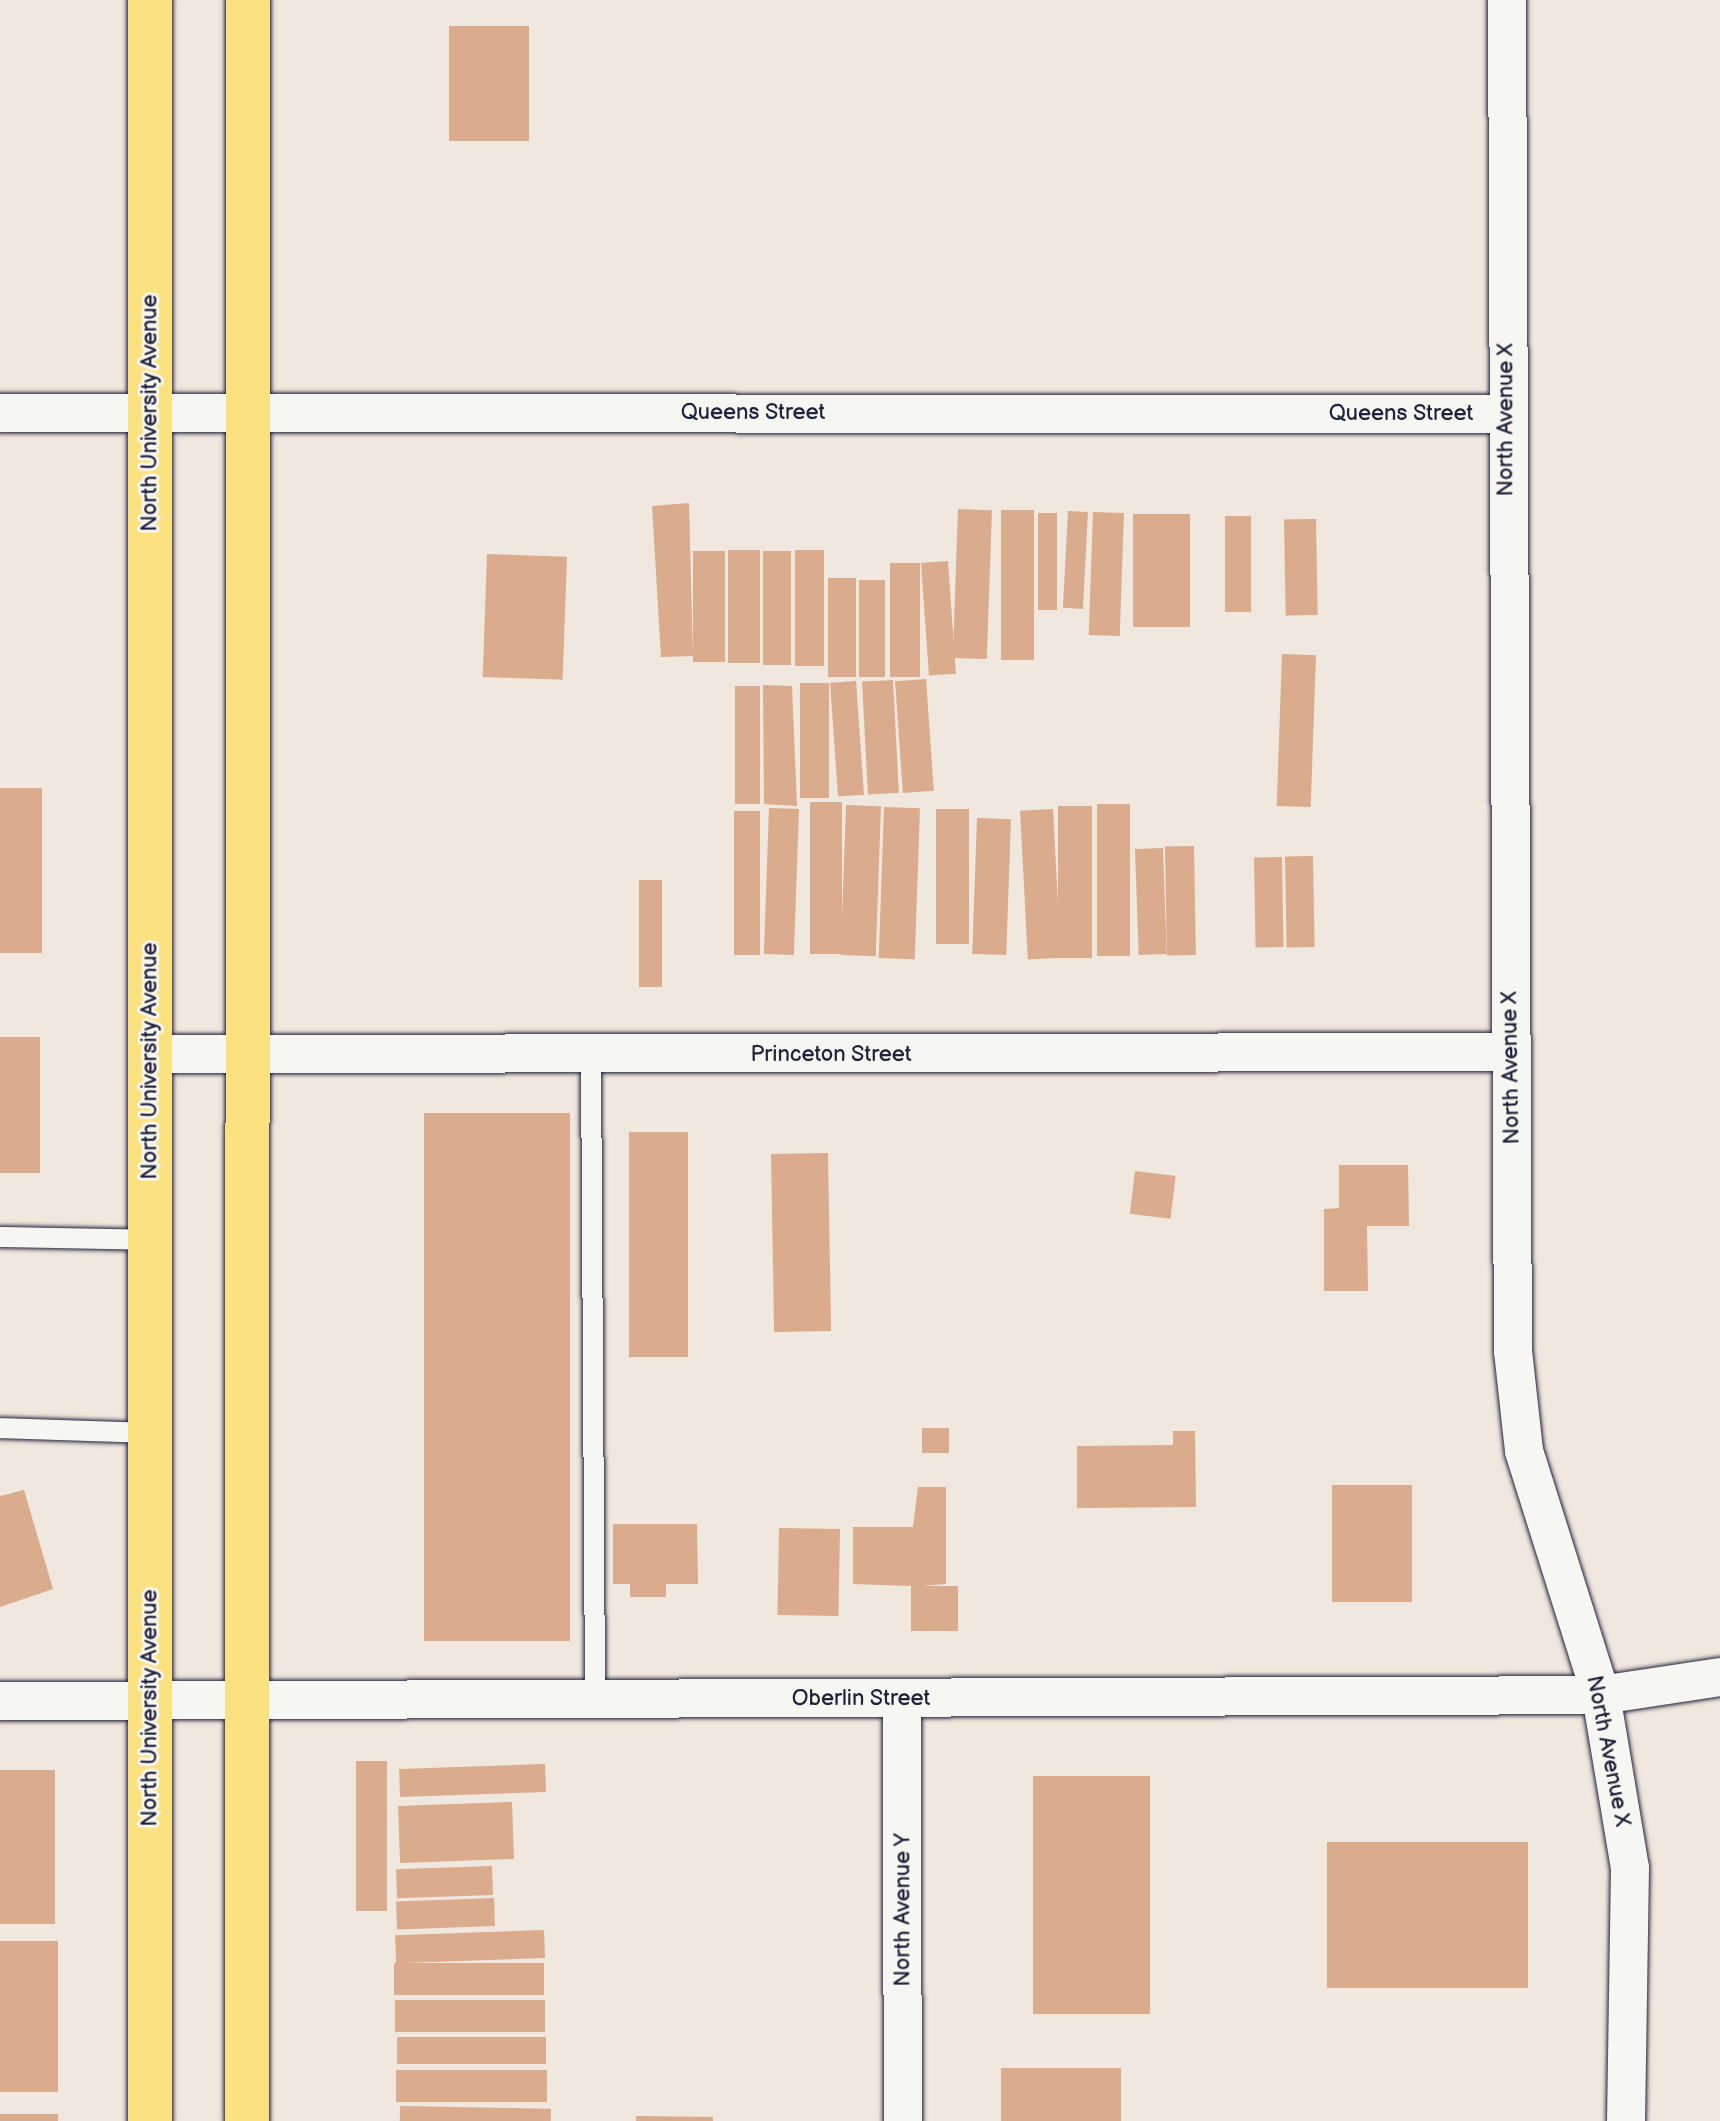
<!DOCTYPE html>
<html>
<head>
<meta charset="utf-8">
<style>
	body { margin:0 }
	#map { position:relative; width:1720px; height:2121px; overflow:hidden; background:#f0e7de; font-family:"Balsamiq Sans",sans-serif }
	div>[style] { position:absolute }
	.building>* { inset:0; background:#daab8c; transform-origin:0 0 }
	.roads { filter:drop-shadow(0 0 2px #22223b) drop-shadow(0 0 2px #22223b) }
	.service>* { height:20px; margin:-10px; padding:0 10px; transform-origin:10px; border-radius:10px; background:#f6f6f2 }
	.minor>* { height:38px; margin:-19px; padding:0 19px; transform-origin:19px; border-radius:19px; background:#f6f6f2 }
	.primary>* { height:44px; margin:-22px; padding:0 22px; transform-origin:22px; border-radius:22px; background:#fbe180 }
	span { translate:-50% -50%; white-space:nowrap; text-align:center; line-height:1.15; -webkit-text-stroke:6px #f6f6f2; paint-order:stroke }
	.street-label { font-size:22px; color:#22223b }
</style>
</head>
<body>
<div id="map">
	<div class="building">
		<i style="left:449px;top:26px;width:80px;height:115px"></i>
		<i style="clip-path:polygon(689px 503px,693px 656px,661px 657px,652px 506px)"></i>
		<i style="left:958px;top:509px;width:34px;height:149px;rotate:2deg"></i>
		<i style="left:1034px;top:510px;width:150px;height:33px;rotate:90deg"></i>
		<i style="left:1068px;top:511px;width:20px;height:97px;rotate:3deg"></i>
		<i style="left:1093px;top:512px;width:31px;height:123px;rotate:2deg"></i>
		<i style="left:1038px;top:513px;width:19px;height:97px"></i>
		<i style="left:1133px;top:514px;width:57px;height:113px"></i>
		<i style="left:1225px;top:516px;width:26px;height:96px"></i>
		<i style="left:1316px;top:519px;width:96px;height:32px;rotate:89deg"></i>
		<i style="left:728px;top:550px;width:32px;height:113px"></i>
		<i style="left:795px;top:550px;width:29px;height:116px"></i>
		<i style="left:693px;top:551px;width:32px;height:111px"></i>
		<i style="left:763px;top:551px;width:28px;height:114px"></i>
		<i style="left:487px;top:554px;width:80px;height:123px;rotate:2deg"></i>
		<i style="left:948px;top:561px;width:113px;height:27px;rotate:86deg"></i>
		<i style="left:890px;top:563px;width:30px;height:114px"></i>
		<i style="left:828px;top:578px;width:28px;height:99px"></i>
		<i style="left:859px;top:580px;width:26px;height:97px"></i>
		<i style="left:1282px;top:654px;width:34px;height:152px;rotate:2deg"></i>
		<i style="left:926px;top:679px;width:112px;height:31px;rotate:86deg"></i>
		<i style="left:893px;top:680px;width:113px;height:31px;rotate:87deg"></i>
		<i style="left:856px;top:681px;width:114px;height:26px;rotate:86deg"></i>
		<i style="left:800px;top:683px;width:29px;height:115px"></i>
		<i style="clip-path:polygon(763px 685px,792px 686px,797px 806px,764px 804px)"></i>
		<i style="left:735px;top:686px;width:25px;height:118px"></i>
		<i style="left:0;top:788px;width:42px;height:165px"></i>
		<i style="left:842px;top:802px;width:152px;height:32px;rotate:90deg"></i>
		<i style="left:1097px;top:804px;width:33px;height:152px"></i>
		<i style="left:846px;top:805px;width:35px;height:150px;rotate:2deg"></i>
		<i style="left:1058px;top:806px;width:34px;height:152px"></i>
		<i style="left:884px;top:807px;width:36px;height:151px;rotate:2deg"></i>
		<i style="left:769px;top:808px;width:30px;height:146px;rotate:2deg"></i>
		<i style="left:936px;top:809px;width:33px;height:135px"></i>
		<i style="left:1053px;top:809px;width:149px;height:33px;rotate:87deg"></i>
		<i style="left:734px;top:811px;width:26px;height:144px"></i>
		<i style="left:977px;top:818px;width:34px;height:136px;rotate:2deg"></i>
		<i style="left:1194px;top:846px;width:109px;height:29px;rotate:89deg"></i>
		<i style="left:1163px;top:848px;width:106px;height:28px;rotate:88deg"></i>
		<i style="left:1313px;top:856px;width:91px;height:28px;rotate:89deg"></i>
		<i style="left:1282px;top:857px;width:90px;height:28px;rotate:89deg"></i>
		<i style="left:639px;top:880px;width:23px;height:107px"></i>
		<i style="left:0;top:1037px;width:40px;height:136px"></i>
		<i style="left:424px;top:1113px;width:146px;height:528px"></i>
		<i style="left:629px;top:1132px;width:59px;height:225px"></i>
		<i style="left:828px;top:1153px;width:178px;height:57px;rotate:89deg"></i>
		<i style="clip-path:polygon(1339px 1165px,1408px 1165px,1409px 1226px,1367px 1226px,1368px 1291px,1324px 1291px,1324px 1209px,1339px 1208px)"></i>
		<i style="left:1135px;top:1171px;width:41px;height:43px;rotate:7deg"></i>
		<i style="left:922px;top:1428px;width:27px;height:25px"></i>
		<i style="clip-path:polygon(1173px 1431px,1195px 1431px,1196px 1507px,1077px 1508px,1077px 1446px,1173px 1445px)"></i>
		<i style="left:1332px;top:1485px;width:80px;height:117px"></i>
		<i style="clip-path:polygon(918px 1487px,946px 1487px,946px 1584px,922px 1586px,958px 1586px,958px 1631px,911px 1631px,911px 1586px,853px 1584px,853px 1527px,913px 1527px)"></i>
		<i style="clip-path:polygon(24px 1490px,53px 1589px,0 1607px,0 1496px)"></i>
		<i style="clip-path:polygon(613px 1524px,697px 1524px,698px 1584px,666px 1584px,666px 1597px,630px 1597px,630px 1584px,613px 1584px)"></i>
		<i style="left:779px;top:1528px;width:61px;height:87px;rotate:1deg"></i>
		<i style="left:387px;top:1761px;width:150px;height:31px;rotate:90deg"></i>
		<i style="left:545px;top:1764px;width:28px;height:146px;rotate:88deg"></i>
		<i style="left:55px;top:1770px;width:154px;height:55px;rotate:90deg"></i>
		<i style="left:1150px;top:1776px;width:238px;height:117px;rotate:90deg"></i>
		<i style="left:512px;top:1802px;width:57px;height:114px;rotate:88deg"></i>
		<i style="left:1327px;top:1842px;width:201px;height:146px"></i>
		<i style="left:492px;top:1866px;width:29px;height:96px;rotate:88deg"></i>
		<i style="left:494px;top:1898px;width:28px;height:98px;rotate:88deg"></i>
		<i style="left:544px;top:1930px;width:28px;height:149px;rotate:88deg"></i>
		<i style="left:58px;top:1941px;width:151px;height:58px;rotate:90deg"></i>
		<i style="left:544px;top:1963px;width:32px;height:150px;rotate:90deg"></i>
		<i style="left:545px;top:2000px;width:32px;height:150px;rotate:90deg"></i>
		<i style="left:546px;top:2037px;width:27px;height:149px;rotate:90deg"></i>
		<i style="left:1001px;top:2068px;width:120px;height:53px"></i>
		<i style="left:547px;top:2070px;width:32px;height:151px;rotate:90deg"></i>
		<i style="left:400px;top:2106px;width:151px;height:15px;rotate:1deg"></i>
		<i style="left:0;top:2114px;width:58px;height:7px"></i>
		<i style="clip-path:polygon(636px 2116px,713px 2117px,713px 2121px,636px 2121px)"></i>
	</div>
	<div class="roads">
		<div class="service">
			<i style="left:591px;top:1056px;width:644px;rotate:89.64deg"></i>
			<i style="left:0;top:1237px;width:151px;rotate:1.1deg"></i>
			<i style="left:0;top:1428px;width:149px;rotate:1.9deg"></i>
		</div>
		<div class="minor">
			<i style="left:1507px;top:0;width:1351px;rotate:89.75deg"></i>
			<i style="left:1513px;top:1351px;width:101px;rotate:83.7deg"></i>
			<i style="left:1524px;top:1451px;width:256px;rotate:72.5deg"></i>
			<i style="left:1601px;top:1695px;width:175px;rotate:80.5deg"></i>
			<i style="left:1630px;top:1868px;width:253px;rotate:90.9deg"></i>
			<i style="left:0;top:413px;width:1506px;rotate:0.04deg"></i>
			<i style="left:149px;top:1054px;width:1363px;rotate:-0.08deg"></i>
			<i style="left:902px;top:1699px;width:422px;rotate:89.9deg"></i>
			<i style="left:0;top:1701px;width:1601px;rotate:-0.21deg"></i>
			<i style="left:1601px;top:1695px;width:120px;rotate:-8.6deg"></i>
		</div>
		<div class="primary">
			<i style="left:150px;top:0;width:2121px;rotate:90deg"></i>
			<i style="left:247px;top:2121px;width:2121px;rotate:-89.97deg"></i>
		</div>
	</div>
	<div class="street-label">
		<span style="left:150px;top:413px;rotate:-90deg">North University Avenue</span>
		<span style="left:753px;top:413px">Queens Street</span>
		<span style="left:1401px;top:414px">Queens Street</span>
		<span style="left:1506px;top:420px;rotate:-90deg">North Avenue X</span>
		<span style="left:831px;top:1055px">Princeton Street</span>
		<span style="left:150px;top:1061px;rotate:-90deg">North University Avenue</span>
		<span style="left:1511px;top:1068px;rotate:-91deg">North Avenue X</span>
		<span style="left:861px;top:1699px">Oberlin Street</span>
		<span style="left:150px;top:1708px;rotate:-90deg">North University Avenue</span>
		<span style="left:1608px;top:1751px;rotate:79deg">North Avenue X</span>
		<span style="left:903px;top:1910px;rotate:-90deg">North Avenue Y</span>
	</div>
</div>
</body>
</html>
